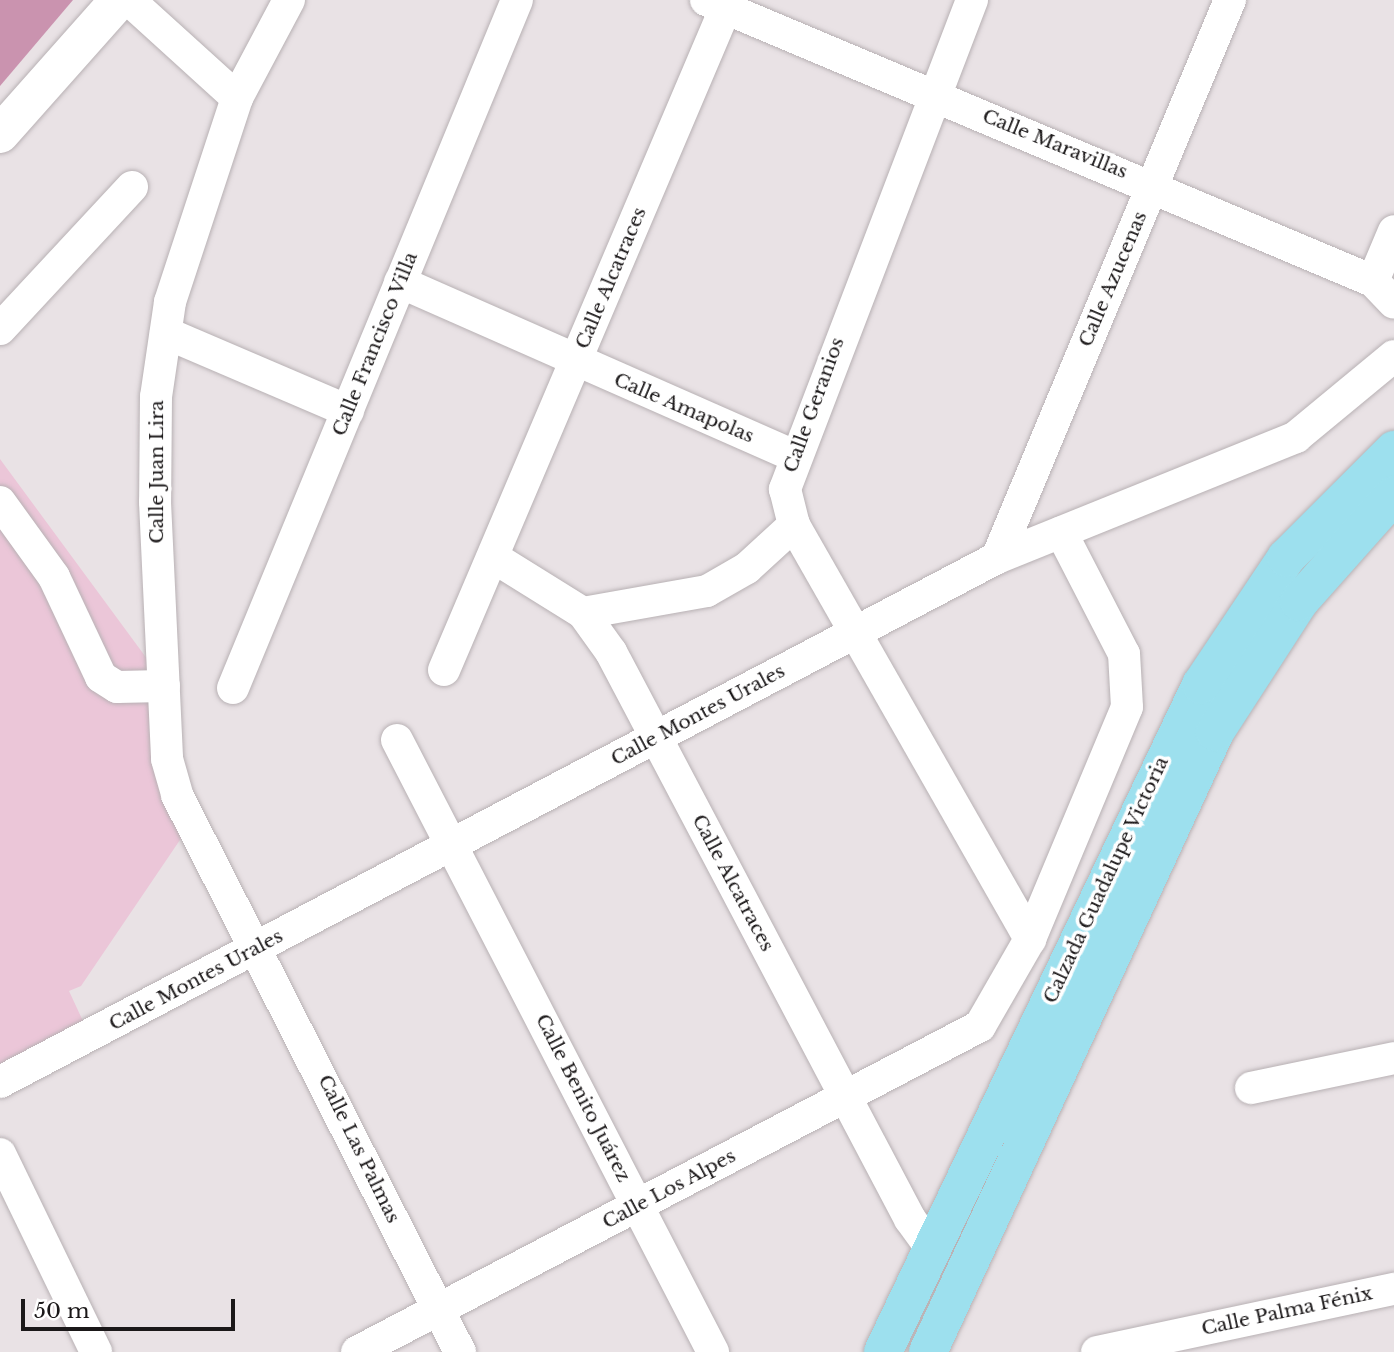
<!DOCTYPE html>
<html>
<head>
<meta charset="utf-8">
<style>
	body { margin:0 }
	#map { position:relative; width:1394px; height:1352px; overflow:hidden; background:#e9e2e5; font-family:"Libre Baskerville",serif }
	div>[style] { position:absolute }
	.green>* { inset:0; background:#ebc6d8 }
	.water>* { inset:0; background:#ca93af }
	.roads { filter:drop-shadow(0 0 2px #b8b1b4) drop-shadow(0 0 2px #b8b1b4) }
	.street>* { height:32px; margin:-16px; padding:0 16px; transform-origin:16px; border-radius:16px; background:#fff }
	.secondary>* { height:38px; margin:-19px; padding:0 19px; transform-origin:19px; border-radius:19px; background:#fff }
	.primary>* { height:38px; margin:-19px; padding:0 19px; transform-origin:19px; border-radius:19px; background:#9de0ee }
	span { translate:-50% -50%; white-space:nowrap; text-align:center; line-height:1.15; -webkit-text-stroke:7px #fff; paint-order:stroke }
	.street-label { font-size:19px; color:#1b1819 }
	.scale { position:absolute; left:21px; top:1299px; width:214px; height:32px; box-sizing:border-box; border:4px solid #1b1819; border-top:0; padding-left:9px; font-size:21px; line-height:24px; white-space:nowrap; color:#1b1819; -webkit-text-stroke:5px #fff; paint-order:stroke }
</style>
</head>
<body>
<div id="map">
	<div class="green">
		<i style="clip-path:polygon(0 459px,156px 671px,184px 834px,81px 986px,69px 991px,89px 1034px,0 1082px)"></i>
	</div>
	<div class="water">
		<i style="clip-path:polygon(0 0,73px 0,0 86px)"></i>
	</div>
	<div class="roads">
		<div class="street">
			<i style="left:129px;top:0;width:146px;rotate:42.2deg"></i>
			<i style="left:289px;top:0;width:111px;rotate:118deg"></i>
			<i style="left:237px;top:98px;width:215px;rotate:108.2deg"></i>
			<i style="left:170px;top:302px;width:96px;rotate:98.4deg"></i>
			<i style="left:156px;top:397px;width:105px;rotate:90.5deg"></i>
			<i style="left:155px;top:502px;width:257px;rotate:87.3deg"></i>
			<i style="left:167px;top:759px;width:37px;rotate:74deg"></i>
			<i style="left:177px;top:795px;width:625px;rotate:63.07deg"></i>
			<i style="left:706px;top:0;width:724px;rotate:22.85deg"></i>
			<i style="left:1373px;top:281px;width:30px;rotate:46deg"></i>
			<i style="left:972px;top:0;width:524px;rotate:110.93deg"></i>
			<i style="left:785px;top:489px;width:37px;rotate:76deg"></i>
			<i style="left:794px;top:525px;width:477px;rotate:60.3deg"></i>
			<i style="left:1373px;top:281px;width:54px;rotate:-67.2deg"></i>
			<i style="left:400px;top:282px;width:429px;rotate:23.8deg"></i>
			<i style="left:0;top:329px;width:194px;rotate:-47.1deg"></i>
			<i style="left:166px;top:333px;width:198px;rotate:23.2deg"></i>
			<i style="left:0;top:502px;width:92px;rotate:54.2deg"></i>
			<i style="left:54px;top:577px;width:110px;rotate:64.8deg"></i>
			<i style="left:101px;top:677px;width:19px;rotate:32deg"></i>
			<i style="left:117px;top:687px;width:47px;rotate:-1.2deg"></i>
			<i style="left:493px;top:557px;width:106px;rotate:31.9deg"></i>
			<i style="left:583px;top:613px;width:48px;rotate:54.3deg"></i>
			<i style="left:611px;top:652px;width:641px;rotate:62.2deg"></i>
			<i style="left:910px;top:1219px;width:36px;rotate:54deg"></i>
			<i style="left:997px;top:558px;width:605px;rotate:-67.34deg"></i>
			<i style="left:583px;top:613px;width:126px;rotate:-10.1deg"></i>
			<i style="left:707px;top:591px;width:46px;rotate:-29.9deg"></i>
			<i style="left:747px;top:568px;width:64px;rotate:-42.5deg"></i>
			<i style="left:444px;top:670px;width:728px;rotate:-66.96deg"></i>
			<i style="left:233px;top:688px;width:744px;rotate:-67.57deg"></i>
			<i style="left:397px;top:740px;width:689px;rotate:62.69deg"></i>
			<i style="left:0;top:1082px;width:1126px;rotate:-27.73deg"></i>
			<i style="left:997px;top:558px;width:323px;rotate:-22deg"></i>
			<i style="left:1296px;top:437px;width:127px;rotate:-39.6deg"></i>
			<i style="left:1251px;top:1088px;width:146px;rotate:-11.8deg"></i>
			<i style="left:0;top:1154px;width:220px;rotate:64.1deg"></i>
			<i style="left:357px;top:1352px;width:703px;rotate:-27.62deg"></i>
			<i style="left:980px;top:1026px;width:100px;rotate:-60.1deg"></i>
			<i style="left:1030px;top:939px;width:251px;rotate:-67.3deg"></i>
			<i style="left:1127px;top:707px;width:53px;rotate:-93.2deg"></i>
			<i style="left:1124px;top:654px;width:137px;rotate:-117.3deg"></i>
			<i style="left:1097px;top:1352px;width:304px;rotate:-12deg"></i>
		</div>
		<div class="secondary">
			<i style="left:0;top:134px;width:179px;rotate:-48.4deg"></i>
		</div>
		<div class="primary">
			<i style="left:883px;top:1352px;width:739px;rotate:-64.51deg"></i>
			<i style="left:1201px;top:685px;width:153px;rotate:-56.2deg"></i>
			<i style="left:1286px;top:558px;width:153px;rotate:-45deg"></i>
			<i style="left:928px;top:1352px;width:683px;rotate:-65.16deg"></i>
			<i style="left:1215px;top:732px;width:155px;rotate:-57.1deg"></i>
			<i style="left:1299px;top:602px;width:143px;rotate:-48.4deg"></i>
		</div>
	</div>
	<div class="street-label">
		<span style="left:1055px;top:144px;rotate:22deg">Calle Maravillas</span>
		<span style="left:611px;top:278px;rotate:-67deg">Calle Alcatraces</span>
		<span style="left:1113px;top:279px;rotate:-67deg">Calle Azucenas</span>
		<span style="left:375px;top:344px;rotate:-68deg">Calle Francisco Villa</span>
		<span style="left:814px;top:405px;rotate:-70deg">Calle Geranios</span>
		<span style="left:684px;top:408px;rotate:23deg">Calle Amapolas</span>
		<span style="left:157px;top:472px;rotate:-90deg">Calle Juan Lira</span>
		<span style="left:698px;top:715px;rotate:-28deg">Calle Montes Urales</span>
		<span style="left:1106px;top:880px;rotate:-65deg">Calzada Guadalupe Victoria</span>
		<span style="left:733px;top:883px;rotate:62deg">Calle Alcatraces</span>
		<span style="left:196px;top:980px;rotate:-28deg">Calle Montes Urales</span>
		<span style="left:583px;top:1098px;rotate:63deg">Calle Benito Juárez</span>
		<span style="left:359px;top:1149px;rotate:64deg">Calle Las Palmas</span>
		<span style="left:669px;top:1189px;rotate:-28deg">Calle Los Alpes</span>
		<span style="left:1287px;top:1311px;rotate:-12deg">Calle Palma Fénix</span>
	</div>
	<div class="scale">50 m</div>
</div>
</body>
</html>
